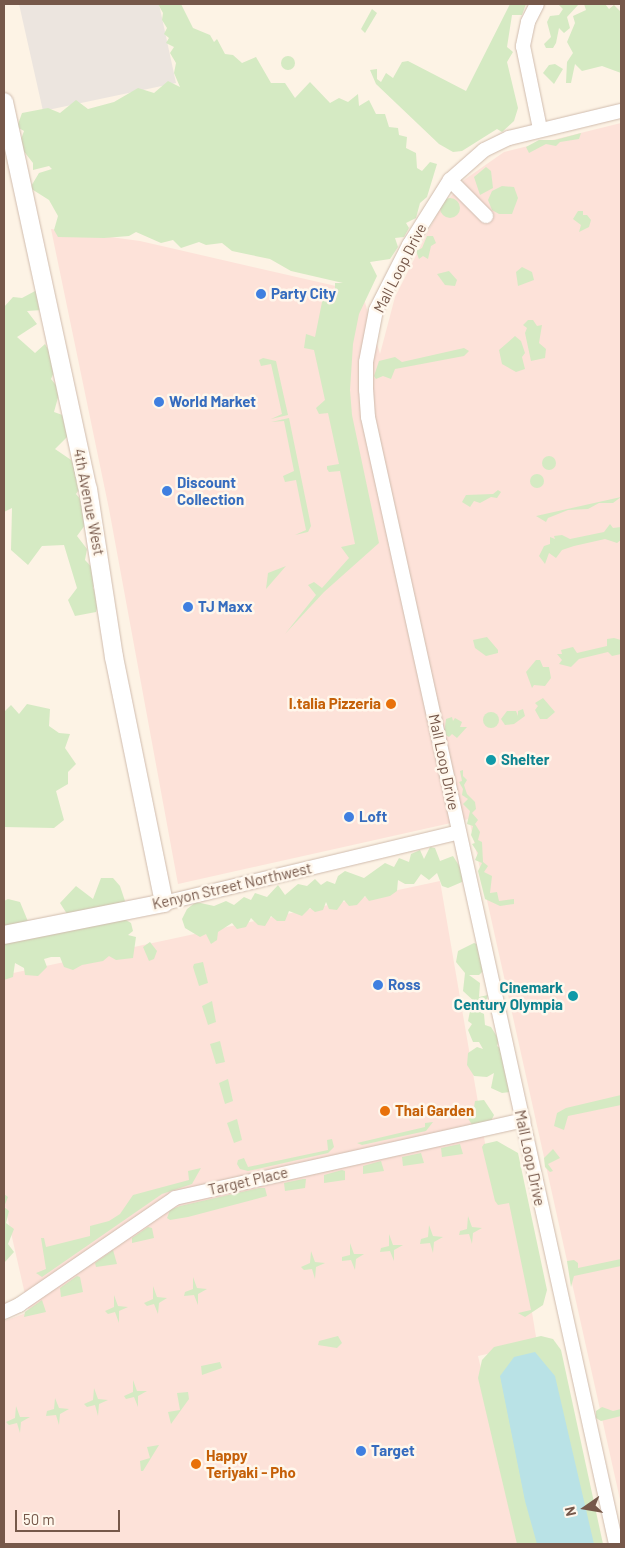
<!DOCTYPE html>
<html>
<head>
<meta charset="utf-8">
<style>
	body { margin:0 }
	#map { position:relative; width:625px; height:1548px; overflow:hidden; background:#fdf3e5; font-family:Barlow,sans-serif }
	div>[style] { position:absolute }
	.commercial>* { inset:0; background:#fde2d9 }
	.industrial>* { inset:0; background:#ece5df }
	.green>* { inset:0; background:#d5eac3 }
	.round { border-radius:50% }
	.water>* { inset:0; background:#b9e2e6 }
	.roads { filter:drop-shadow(0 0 1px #d0bcae) drop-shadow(0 0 1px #d0bcae) }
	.minor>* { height:14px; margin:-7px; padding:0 7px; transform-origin:7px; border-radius:7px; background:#fff }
	.tertiary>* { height:18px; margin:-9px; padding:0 9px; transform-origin:9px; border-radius:9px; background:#fff }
	.dots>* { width:14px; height:14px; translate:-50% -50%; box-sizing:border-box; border:2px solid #fff7ec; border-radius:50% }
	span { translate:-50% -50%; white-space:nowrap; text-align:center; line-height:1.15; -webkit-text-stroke:5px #fff7ec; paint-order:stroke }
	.street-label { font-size:15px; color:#76584a }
	.shop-label { font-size:15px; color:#366cbe; font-weight:700 }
	.left { translate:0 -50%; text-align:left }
	.food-label { font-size:15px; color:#c56008; font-weight:700 }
	.right { translate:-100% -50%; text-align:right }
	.culture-label { font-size:15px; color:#0d838f; font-weight:700 }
	.frame { position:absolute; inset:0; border:5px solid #76584a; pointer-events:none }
	.north { position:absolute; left:560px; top:1483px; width:50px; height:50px; -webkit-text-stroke:4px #fff7ec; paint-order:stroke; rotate:257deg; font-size:14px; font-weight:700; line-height:20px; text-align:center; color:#76584a }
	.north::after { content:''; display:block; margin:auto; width:18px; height:22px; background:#76584a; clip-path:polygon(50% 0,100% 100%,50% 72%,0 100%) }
	.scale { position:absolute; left:15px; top:1510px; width:105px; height:22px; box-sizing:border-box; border:2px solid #76584a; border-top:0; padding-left:6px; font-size:15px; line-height:18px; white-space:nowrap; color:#76584a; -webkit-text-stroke:4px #fff7ec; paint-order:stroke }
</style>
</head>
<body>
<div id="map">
	<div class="commercial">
		<i style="clip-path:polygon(621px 123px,621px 1504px,469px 819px,178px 884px,109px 509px,51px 229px,140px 241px,362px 292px,380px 354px,395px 297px,437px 214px,464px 180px,504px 152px)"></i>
		<i style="clip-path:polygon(440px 881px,486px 1149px,514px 1202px,537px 1343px,478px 1356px,523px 1544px,4px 1544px,4px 1321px,29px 1312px,4px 1202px,4px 975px)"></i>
	</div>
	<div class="industrial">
		<i style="clip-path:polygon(19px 4px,159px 4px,176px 83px,43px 111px)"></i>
	</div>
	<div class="green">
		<i style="clip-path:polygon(158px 4px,181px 4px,193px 28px,210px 35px,214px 42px,217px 39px,225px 54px,233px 55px,242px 63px,256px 57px,271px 83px,285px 83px,295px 98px,310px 82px,330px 103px,339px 98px,348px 102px,358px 94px,359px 106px,369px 100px,376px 114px,385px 114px,389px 127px,398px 128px,399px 135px,407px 137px,406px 148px,416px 153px,417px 168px,422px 171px,430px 162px,437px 164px,427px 197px,420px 203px,416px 218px,406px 223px,409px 228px,404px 237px,395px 238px,398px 247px,390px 259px,370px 262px,377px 276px,359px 314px,353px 344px,350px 390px,352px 415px,379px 543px,324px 592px,285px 634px,316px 595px,308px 585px,314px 582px,322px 588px,349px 558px,341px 547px,355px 544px,340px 471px,329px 472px,327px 469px,327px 466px,339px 464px,328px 413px,319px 414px,316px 408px,325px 400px,314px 350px,304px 348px,306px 334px,315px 337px,324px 292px,335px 294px,335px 283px,343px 283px,291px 271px,270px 259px,232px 251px,222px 243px,206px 245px,199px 242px,181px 248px,173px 240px,161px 243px,136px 232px,129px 236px,104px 238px,58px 237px,54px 230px,58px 216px,49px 200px,30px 188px,39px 173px,52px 169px,49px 166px,33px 170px,33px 163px,19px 145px,24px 131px,17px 127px,22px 113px,48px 108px,60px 113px,76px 100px,88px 109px,114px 102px,138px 88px,154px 93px,168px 81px,180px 87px,174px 73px,176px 63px,170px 53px,174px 47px,166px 43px,169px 38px,164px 34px,167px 28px,162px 20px,163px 13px)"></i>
		<i style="clip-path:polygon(510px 4px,526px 4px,522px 15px,512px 15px,507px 47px,513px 52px,507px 62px,518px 108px,514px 121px,502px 132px,497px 129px,462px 151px,453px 152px,439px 144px,376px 84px,370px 70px,377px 69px,377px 79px,381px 82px,386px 73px,393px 78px,402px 62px,408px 61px,466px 91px)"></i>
		<i style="clip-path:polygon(558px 4px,579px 4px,567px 17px,570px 28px,564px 33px,559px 28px,556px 43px,553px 48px,546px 48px,544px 44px,551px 37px,547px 22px,550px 16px,559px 15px,563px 9px)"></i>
		<i style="clip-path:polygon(584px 4px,605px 4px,609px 9px,614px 5px,621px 12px,621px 73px,602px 66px,582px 71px,575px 64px,571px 83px,566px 83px,567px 62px,573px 53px,567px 42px,575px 23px,573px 16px,586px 10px)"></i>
		<i style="clip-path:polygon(372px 9px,377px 13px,365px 33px,361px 29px)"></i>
		<i class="round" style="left:281px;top:56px;width:14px;height:14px"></i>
		<i style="clip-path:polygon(555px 64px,563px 69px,554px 84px,543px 73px,549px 65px)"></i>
		<i style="clip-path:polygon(581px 133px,579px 139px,560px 142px,556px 146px,546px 144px,529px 153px,526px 147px,539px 140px,555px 140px)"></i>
		<i style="clip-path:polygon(486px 167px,491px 171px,493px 188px,480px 195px,474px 177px)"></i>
		<i style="clip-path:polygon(502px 186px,514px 187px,518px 198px,512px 214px,499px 214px,492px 210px,488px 200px,492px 191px)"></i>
		<i class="round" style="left:440px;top:198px;width:20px;height:20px"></i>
		<i style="clip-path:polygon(578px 211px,583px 211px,583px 215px,587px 215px,591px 220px,589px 227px,579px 232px,581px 225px,573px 219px)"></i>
		<i style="clip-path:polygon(427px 236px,433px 236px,436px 243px,431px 246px,428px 259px,423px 256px,419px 259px,416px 251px,422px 248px)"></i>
		<i style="clip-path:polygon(522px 267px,532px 272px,534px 280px,518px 286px,516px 272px)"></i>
		<i style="clip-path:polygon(449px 271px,457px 280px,455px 286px,445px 285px,437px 274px)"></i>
		<i style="clip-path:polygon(37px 290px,42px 310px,27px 311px,37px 324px,17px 337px,35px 353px,45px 344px,57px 365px,51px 379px,60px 390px,54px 412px,68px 417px,69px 435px,55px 449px,77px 464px,82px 485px,76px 494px,82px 501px,88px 521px,77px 536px,87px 549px,85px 560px,99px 575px,93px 588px,100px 598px,96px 612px,75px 616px,68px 600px,77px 588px,64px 545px,42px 546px,28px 565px,11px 550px,12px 508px,4px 512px,4px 307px,13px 297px,22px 298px)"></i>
		<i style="clip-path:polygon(528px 320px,533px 320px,537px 326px,542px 325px,539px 343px,546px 349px,545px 358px,531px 361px,525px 333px,527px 328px,523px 325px)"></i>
		<i style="clip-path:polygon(515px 336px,521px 341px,525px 353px,522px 357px,525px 369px,516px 372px,502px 364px,499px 350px)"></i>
		<i style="clip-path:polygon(464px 348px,469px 351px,464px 356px,395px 369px,391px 379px,383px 376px,376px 379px,374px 376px,379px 361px,395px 357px,402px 362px)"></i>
		<i style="clip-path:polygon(263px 358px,276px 361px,288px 415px,271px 419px,282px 414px,271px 364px,261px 366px,259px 360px)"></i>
		<i style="clip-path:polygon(289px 418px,311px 526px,308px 532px,295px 535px,306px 530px,296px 480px,285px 482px,283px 476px,294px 471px,284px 421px,271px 422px)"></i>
		<i class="round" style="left:542px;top:456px;width:14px;height:14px"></i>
		<i class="round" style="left:530px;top:474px;width:14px;height:14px"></i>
		<i style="clip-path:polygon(498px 490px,501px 492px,497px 498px,491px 497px,480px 503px,474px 501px,470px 507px,462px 502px,466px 495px,493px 494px)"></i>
		<i style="clip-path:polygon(621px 497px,613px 503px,599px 503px,588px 509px,568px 510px,548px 518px,546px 522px,536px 516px)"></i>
		<i style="clip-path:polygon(610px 524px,613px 528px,621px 527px,621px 540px,617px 543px,605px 539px,574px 546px,562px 550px,556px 558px,549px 553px,545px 564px,539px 556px,544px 546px,550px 544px,550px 537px,555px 539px,554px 536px,562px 535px,570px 539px,604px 532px)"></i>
		<i style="clip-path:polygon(286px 566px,266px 589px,268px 573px)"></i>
		<i style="clip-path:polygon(487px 637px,498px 650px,498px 653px,486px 656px,475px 648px,473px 640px)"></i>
		<i style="clip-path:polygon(614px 638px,621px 640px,621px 654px,612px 656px,608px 652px,579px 659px,571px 667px,559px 664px,562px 660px,557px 654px,562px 654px,561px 650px,573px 647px,577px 653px,607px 646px,607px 639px)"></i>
		<i style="clip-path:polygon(536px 660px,540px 660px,543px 667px,549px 667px,551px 678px,545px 686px,534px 685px,532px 688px,526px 672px)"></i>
		<i style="clip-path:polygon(543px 698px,555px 712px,547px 719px,540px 719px,535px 710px,538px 706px,535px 703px)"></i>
		<i style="clip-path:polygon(27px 704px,50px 709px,49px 726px,59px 733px,70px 734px,65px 748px,76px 764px,68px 772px,68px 784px,56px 791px,64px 820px,54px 828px,4px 827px,4px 712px,11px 705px,19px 714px)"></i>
		<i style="clip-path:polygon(523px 709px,525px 716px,514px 724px,505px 725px,501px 719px,507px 711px,516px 711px,518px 716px,518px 711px)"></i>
		<i class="round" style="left:483px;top:712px;width:16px;height:16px"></i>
		<i style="clip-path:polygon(452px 717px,453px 721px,455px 718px,462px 722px,460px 727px,467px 727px,457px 738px,452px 734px,449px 737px,444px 734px,446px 719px)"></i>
		<i style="clip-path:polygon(463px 770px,463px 776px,467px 780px,464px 785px,467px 794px,475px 802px,476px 809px,472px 813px,478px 820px,475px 824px,480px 832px,478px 840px,482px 842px,483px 862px,488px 866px,484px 872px,492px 876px,490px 893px,497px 892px,499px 901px,514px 899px,514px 904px,500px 906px,485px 899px,478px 871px,482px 863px,475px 860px,478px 853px,472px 844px,475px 843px,471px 835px,473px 826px,467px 824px,470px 811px,463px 804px,468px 799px,462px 795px,463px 789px,459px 782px,462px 781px,460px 771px)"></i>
		<i style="clip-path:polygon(430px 847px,435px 848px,440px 861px,453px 856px,463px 872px,462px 882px,448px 888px,442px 886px,437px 873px,429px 880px,421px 874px,414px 884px,405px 884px,398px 880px,397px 891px,390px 896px,369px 901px,365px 896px,357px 905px,349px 906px,344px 900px,337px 910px,329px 909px,326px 902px,323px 910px,315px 912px,310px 908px,302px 916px,289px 911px,285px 921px,277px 921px,271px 916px,265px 926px,258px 925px,251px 918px,246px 927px,237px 929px,232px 923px,218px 932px,217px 940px,211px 944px,206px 934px,200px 937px,185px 928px,182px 919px,187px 909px,196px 902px,214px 906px,226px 901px,234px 905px,244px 897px,251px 900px,255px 893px,267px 897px,278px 885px,285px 895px,298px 884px,307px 886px,315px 879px,321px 885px,327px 881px,335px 884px,338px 876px,345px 871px,364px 878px,385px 863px,394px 867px,399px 858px,409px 862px,411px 854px,420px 850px,424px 859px)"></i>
		<i style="clip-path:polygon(101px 878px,113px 878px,120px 886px,126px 904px,119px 916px,131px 923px,133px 931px,128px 935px,136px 937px,133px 958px,116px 960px,109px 956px,103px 961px,82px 965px,73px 970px,64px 967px,60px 957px,51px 957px,44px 959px,47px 967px,38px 976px,25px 975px,24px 968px,15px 963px,13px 977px,4px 980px,4px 940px,22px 940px,24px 926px,4px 928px,4px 901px,8px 899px,20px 902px,34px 936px,67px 914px,60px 903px,76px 886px,93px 899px)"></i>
		<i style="clip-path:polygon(150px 942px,157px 951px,154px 959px,149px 961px,143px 947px)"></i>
		<i style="clip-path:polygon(474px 943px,488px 948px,484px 970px,479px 975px,469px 975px,480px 983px,479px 997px,488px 995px,483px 1011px,476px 1008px,476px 1003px,463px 991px,465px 973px,456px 962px,458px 951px)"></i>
		<i style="clip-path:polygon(203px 962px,208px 983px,199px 986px,193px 967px,194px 964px)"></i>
		<i style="clip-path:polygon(212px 1001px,216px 1022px,208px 1025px,202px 1006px)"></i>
		<i style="clip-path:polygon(476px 1010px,484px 1014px,485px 1025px,491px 1027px,499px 1040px,497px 1046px,510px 1054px,511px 1092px,502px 1093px,491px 1088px,494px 1073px,487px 1077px,474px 1076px,467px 1065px,468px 1053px,477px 1047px,483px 1049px,479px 1042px,473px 1042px,468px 1030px,472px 1024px,468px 1021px,470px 1011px)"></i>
		<i style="clip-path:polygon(220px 1041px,225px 1062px,216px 1064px,210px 1044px)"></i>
		<i style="clip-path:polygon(228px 1079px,233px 1101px,225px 1104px,219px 1083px)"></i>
		<i style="clip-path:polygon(621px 1095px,621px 1105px,568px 1116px,564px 1130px,554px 1126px,557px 1113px,566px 1108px)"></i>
		<i style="clip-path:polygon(484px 1100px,494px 1115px,490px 1123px,474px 1128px,464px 1112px,474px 1107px,475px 1101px)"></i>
		<i style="clip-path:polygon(237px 1119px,242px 1140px,234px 1143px,227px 1123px)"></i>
		<i style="clip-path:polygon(433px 1122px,426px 1131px,362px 1145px,357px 1143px,425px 1127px,425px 1123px)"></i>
		<i style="clip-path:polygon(332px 1139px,334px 1147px,328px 1153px,248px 1171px,240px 1169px,237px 1164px,238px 1160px,244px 1158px,248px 1167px,328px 1150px,327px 1140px)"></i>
		<i style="clip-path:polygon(497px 1141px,518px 1153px,547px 1290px,543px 1305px,525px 1317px,518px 1313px,531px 1310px,509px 1203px,498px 1205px,495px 1201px,482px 1147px,484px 1144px)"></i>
		<i style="clip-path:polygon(460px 1144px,463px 1154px,442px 1157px,441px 1148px)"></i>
		<i style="clip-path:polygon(553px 1149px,560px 1158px,548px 1164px,553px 1171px,550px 1172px,545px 1167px,544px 1158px)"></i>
		<i style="clip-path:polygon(421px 1153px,424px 1163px,403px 1166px,402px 1157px)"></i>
		<i style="clip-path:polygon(381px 1161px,384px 1171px,363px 1174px,363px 1166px)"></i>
		<i style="clip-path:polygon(201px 1168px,192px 1184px,162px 1194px,42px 1277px,36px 1273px,46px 1269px,41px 1238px,44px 1238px,46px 1247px,90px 1236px,90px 1226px,109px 1221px,120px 1214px,133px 1195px,189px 1180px,188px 1171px)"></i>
		<i style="clip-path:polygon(342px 1170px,345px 1171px,345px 1180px,324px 1183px,324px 1175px)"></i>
		<i style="clip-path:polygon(303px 1179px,306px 1179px,305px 1188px,285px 1191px,284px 1183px)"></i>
		<i style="clip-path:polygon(259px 1188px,265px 1188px,267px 1196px,188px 1217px,170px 1220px,167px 1218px,170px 1210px,180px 1206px)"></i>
		<i style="clip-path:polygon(4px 1194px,8px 1197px,4px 1207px,9px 1211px,6px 1223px,14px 1229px,8px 1244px,14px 1252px,4px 1263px)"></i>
		<i style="clip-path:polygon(468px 1216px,472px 1227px,482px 1228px,473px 1233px,472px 1244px,469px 1234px,459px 1235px,460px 1231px,467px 1229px)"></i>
		<i style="clip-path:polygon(429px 1225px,433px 1236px,443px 1237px,434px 1242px,433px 1253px,430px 1243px,420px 1244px,421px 1239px,428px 1237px)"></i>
		<i style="clip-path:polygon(148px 1227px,152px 1228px,154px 1238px,132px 1243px,132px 1238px)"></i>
		<i style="clip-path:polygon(389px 1234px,393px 1245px,403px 1245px,394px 1250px,394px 1261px,390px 1251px,380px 1252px,381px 1248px,389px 1246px)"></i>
		<i style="clip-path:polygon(350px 1243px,354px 1254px,364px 1254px,356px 1259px,355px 1270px,351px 1260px,342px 1261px,342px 1257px,350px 1255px)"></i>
		<i style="clip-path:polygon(113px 1250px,117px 1264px,96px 1267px,95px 1263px)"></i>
		<i style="clip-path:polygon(311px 1251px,315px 1262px,325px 1263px,316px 1267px,315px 1279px,312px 1269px,304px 1270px,301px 1267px,310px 1263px)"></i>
		<i style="clip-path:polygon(621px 1259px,621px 1266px,574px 1276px,571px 1287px,567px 1261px,574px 1260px,578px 1263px,578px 1268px)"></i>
		<i style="clip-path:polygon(77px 1276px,80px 1277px,83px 1292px,61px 1297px,60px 1288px)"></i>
		<i style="clip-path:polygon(193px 1277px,197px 1288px,207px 1289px,198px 1294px,198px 1305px,194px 1295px,184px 1296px,185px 1292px,193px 1289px)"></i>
		<i style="clip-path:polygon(153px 1286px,157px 1297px,167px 1298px,159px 1303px,158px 1314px,154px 1304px,147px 1306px,144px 1303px,153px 1299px)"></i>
		<i style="clip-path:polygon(114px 1295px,118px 1306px,128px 1307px,119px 1311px,119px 1323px,115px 1312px,108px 1314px,105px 1311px,114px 1307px)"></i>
		<i style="clip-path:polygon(42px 1300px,46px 1312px,24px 1317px,25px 1312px)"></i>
		<i style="clip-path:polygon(338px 1336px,342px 1343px,337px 1348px,318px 1345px,319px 1341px)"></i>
		<i style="clip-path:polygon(541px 1336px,553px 1339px,561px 1350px,603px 1544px,517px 1544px,478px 1378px,482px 1360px,494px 1347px)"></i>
		<i style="clip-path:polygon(220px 1362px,222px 1368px,202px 1375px,201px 1366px)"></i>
		<i style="clip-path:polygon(133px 1380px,137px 1391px,147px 1391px,138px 1396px,138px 1407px,134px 1397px,126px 1399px,124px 1396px,133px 1392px)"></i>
		<i style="clip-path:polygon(94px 1388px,98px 1399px,108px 1400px,99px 1404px,98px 1416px,95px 1405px,87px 1407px,84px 1404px,93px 1400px)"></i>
		<i style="clip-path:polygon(188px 1392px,189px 1399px,171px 1424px,168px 1412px,180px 1410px,177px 1393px)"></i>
		<i style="clip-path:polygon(55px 1398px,59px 1408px,69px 1409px,60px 1414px,59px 1425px,56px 1415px,46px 1416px,47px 1411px,54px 1409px)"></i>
		<i style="clip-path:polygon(16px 1406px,20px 1417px,30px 1417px,21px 1422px,20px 1433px,17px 1423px,9px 1425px,6px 1422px,15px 1418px)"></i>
		<i style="clip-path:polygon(602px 1407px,613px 1411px,621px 1409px,621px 1416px,601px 1421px,596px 1418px,596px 1411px)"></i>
		<i style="clip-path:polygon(159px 1445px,143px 1471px,141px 1471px,140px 1461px,150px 1458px,147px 1447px)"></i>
	</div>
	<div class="water">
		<i style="clip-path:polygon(535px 1352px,555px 1376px,594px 1544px,537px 1544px,525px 1501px,500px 1376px,514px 1357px)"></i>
	</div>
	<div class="roads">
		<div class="minor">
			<i style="left:537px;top:4px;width:20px;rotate:117deg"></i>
			<i style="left:528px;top:22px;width:25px;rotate:102deg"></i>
			<i style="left:523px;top:46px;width:85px;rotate:78.4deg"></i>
			<i style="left:450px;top:180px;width:51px;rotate:45deg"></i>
			<i style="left:164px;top:903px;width:303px;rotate:-13.5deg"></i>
			<i style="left:4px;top:1312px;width:17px;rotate:-25deg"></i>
			<i style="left:19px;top:1305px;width:189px;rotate:-34.4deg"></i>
			<i style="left:175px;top:1198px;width:357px;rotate:-12.6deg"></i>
			<i style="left:616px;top:1544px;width:1154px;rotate:-102.41deg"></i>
			<i style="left:368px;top:417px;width:27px;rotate:-94deg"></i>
			<i style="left:366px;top:390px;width:28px;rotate:-90deg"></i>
			<i style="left:366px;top:362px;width:53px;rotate:-79.1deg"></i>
			<i style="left:376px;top:310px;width:73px;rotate:-63.1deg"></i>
			<i style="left:409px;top:245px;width:77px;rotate:-57.8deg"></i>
			<i style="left:450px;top:180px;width:45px;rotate:-41.4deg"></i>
			<i style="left:484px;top:150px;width:28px;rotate:-26deg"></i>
			<i style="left:509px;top:138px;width:115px;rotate:-13.6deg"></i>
		</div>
		<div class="tertiary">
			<i style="left:4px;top:102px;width:396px;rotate:77.8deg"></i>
			<i style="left:88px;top:489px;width:170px;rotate:81.2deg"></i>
			<i style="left:114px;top:657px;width:251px;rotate:78.5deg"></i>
			<i style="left:164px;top:903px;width:163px;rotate:168.7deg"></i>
		</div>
	</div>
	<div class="dots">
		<i style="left:261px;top:294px;background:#3f7fe0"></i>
		<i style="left:159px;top:402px;background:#3f7fe0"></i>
		<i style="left:167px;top:491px;background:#3f7fe0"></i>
		<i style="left:188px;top:607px;background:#3f7fe0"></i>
		<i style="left:391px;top:704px;background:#e8710a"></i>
		<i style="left:491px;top:760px;background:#0f9aa8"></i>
		<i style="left:349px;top:817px;background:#3f7fe0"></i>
		<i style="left:378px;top:985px;background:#3f7fe0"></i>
		<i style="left:573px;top:996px;background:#0f9aa8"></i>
		<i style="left:385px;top:1111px;background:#e8710a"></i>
		<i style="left:361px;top:1451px;background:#3f7fe0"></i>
		<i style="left:196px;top:1464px;background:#e8710a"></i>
	</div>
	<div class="street-label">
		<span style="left:400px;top:268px;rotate:-63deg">Mall Loop Drive</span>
		<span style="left:89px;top:502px;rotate:79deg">4th Avenue West</span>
		<span style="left:444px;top:762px;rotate:78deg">Mall Loop Drive</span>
		<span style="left:232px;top:886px;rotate:-13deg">Kenyon Street Northwest</span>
		<span style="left:530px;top:1158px;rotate:78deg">Mall Loop Drive</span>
		<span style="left:248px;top:1181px;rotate:-13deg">Target Place</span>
	</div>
	<div class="shop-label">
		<span class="left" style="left:271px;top:294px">Party City</span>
		<span class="left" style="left:169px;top:402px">World Market</span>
		<span class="left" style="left:177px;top:491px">Discount<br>Collection</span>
		<span class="left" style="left:198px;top:607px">TJ Maxx</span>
		<span class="left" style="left:359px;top:817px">Loft</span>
		<span class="left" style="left:388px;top:985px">Ross</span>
		<span class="left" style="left:371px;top:1451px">Target</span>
	</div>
	<div class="food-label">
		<span class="right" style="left:381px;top:704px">I.talia Pizzeria</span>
		<span class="left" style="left:395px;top:1111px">Thai Garden</span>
		<span class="left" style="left:206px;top:1464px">Happy<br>Teriyaki - Pho</span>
	</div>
	<div class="culture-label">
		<span class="left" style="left:501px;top:760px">Shelter</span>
		<span class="right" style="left:563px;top:996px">Cinemark<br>Century Olympia</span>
	</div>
	<div class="frame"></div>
	<div class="north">N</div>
	<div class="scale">50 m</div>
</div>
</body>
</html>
